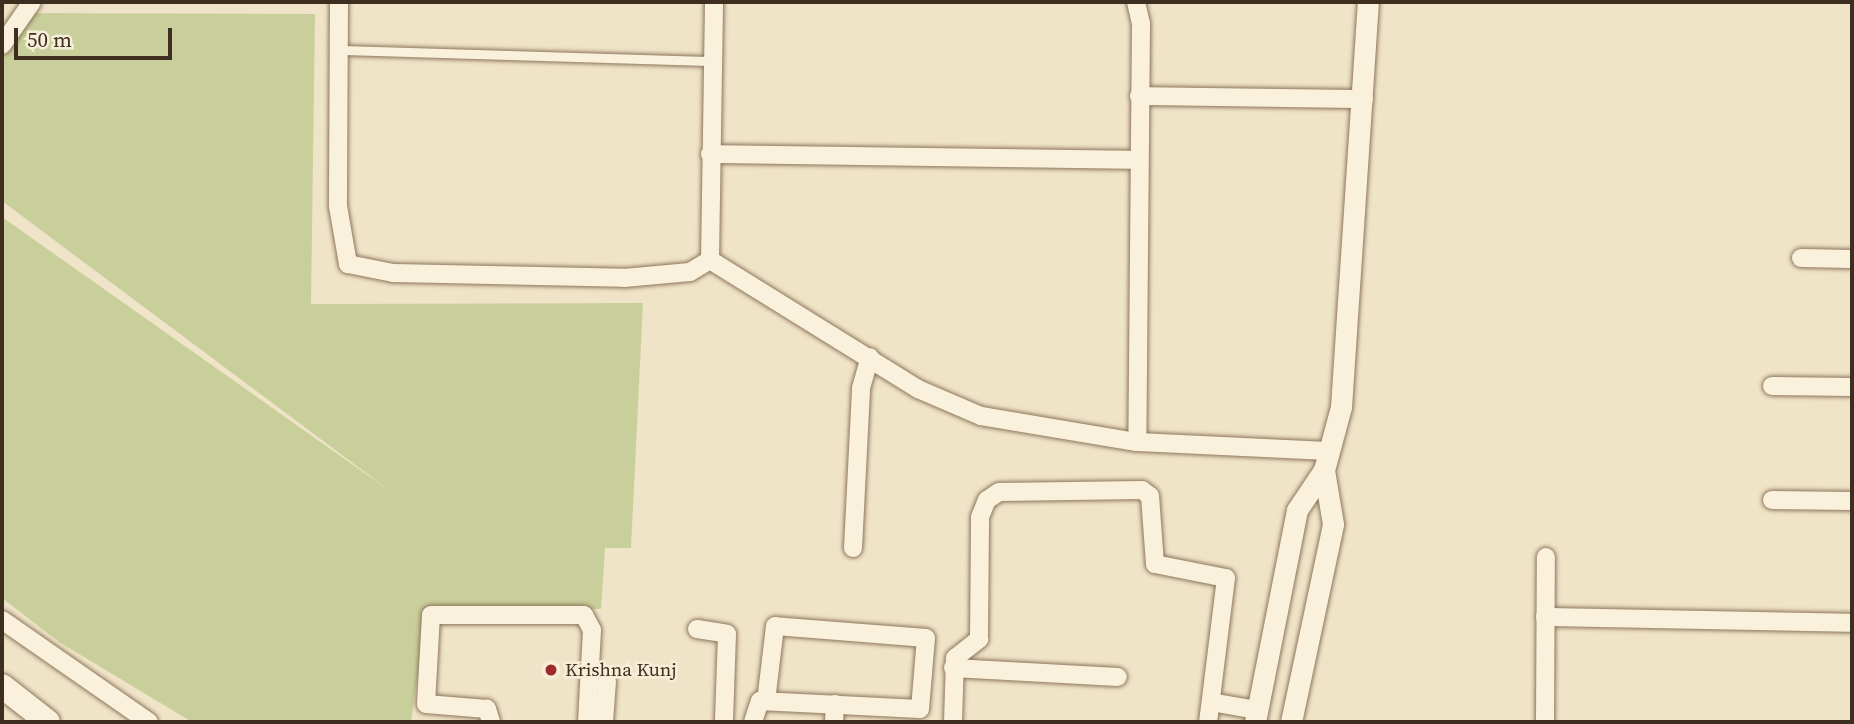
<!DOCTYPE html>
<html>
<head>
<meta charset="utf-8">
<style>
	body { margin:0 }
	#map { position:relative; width:1854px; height:724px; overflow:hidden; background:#f0e4c8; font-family:"Source Serif 4",serif }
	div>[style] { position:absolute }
	.green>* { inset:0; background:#c9cf9b }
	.roads { filter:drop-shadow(0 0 2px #8d765c) drop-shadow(0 0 2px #8d765c) }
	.service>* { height:9px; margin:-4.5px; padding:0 4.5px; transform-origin:4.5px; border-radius:4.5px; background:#faf1dc }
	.minor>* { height:18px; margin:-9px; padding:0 9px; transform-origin:9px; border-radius:9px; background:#faf1dc }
	.tertiary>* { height:21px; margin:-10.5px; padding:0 10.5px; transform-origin:10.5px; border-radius:10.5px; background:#faf1dc }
	.secondary>* { height:24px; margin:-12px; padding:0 12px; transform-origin:12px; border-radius:12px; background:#faf1dc }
	.dots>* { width:19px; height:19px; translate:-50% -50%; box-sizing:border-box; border:4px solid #f7eed8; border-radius:50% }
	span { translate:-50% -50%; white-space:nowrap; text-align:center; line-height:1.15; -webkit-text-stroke:5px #f7eed8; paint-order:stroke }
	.poi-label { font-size:19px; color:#3d2e20 }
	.left { translate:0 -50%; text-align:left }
	.frame { position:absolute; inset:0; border:4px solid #3d2e20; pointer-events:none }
	.scale { position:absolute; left:14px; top:28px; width:158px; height:32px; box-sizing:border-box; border:4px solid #3d2e20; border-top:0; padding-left:9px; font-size:21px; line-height:24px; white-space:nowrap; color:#3d2e20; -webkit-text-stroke:5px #f7eed8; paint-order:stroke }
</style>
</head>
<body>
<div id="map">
	<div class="green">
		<i style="clip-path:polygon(13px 13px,315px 14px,311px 304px,643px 303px,631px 548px,605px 548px,601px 609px,427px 607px,411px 722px,192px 722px,59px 642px,2px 598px,2px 217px,390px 491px,2px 201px,2px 28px)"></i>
	</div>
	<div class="roads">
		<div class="service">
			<i style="left:339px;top:50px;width:373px;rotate:1.7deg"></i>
		</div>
		<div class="minor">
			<i style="left:339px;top:2px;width:204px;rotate:90.3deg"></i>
			<i style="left:338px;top:206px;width:59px;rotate:80.2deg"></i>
			<i style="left:348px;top:264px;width:46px;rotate:11.3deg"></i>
			<i style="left:393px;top:273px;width:231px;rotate:1.2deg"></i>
			<i style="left:624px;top:278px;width:66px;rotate:-5.2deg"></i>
			<i style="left:690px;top:272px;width:23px;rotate:-31deg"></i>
			<i style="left:710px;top:260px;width:258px;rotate:-89.1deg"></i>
			<i style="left:1136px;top:2px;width:23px;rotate:77deg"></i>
			<i style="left:1141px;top:24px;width:418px;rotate:90.5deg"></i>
			<i style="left:2px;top:45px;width:52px;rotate:-55.1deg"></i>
			<i style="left:1139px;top:96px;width:225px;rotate:0.8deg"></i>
			<i style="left:710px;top:154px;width:428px;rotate:0.8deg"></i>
			<i style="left:1801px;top:258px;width:51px;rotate:1.1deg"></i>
			<i style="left:710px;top:260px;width:245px;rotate:31.8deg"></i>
			<i style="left:918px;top:389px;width:69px;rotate:23.2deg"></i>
			<i style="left:981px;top:416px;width:158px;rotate:9.5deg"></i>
			<i style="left:1137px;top:442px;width:192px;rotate:2.7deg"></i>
			<i style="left:1772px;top:386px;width:80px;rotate:0.7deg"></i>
			<i style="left:1772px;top:500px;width:80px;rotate:0.7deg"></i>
			<i style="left:853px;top:548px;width:160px;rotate:-87.1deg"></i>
			<i style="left:861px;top:388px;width:32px;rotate:-74deg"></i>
			<i style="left:1545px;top:617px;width:307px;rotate:1.1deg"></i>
			<i style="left:2px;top:620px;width:179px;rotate:34.8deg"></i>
			<i style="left:697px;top:629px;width:30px;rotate:9deg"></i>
			<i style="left:727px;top:634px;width:88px;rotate:92deg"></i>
			<i style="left:953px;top:668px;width:165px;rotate:3.1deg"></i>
			<i style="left:1211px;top:702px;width:47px;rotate:9.9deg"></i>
			<i style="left:491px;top:722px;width:14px;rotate:-107deg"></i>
			<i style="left:487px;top:709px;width:61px;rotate:-175.3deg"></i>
			<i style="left:426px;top:704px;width:89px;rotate:-86.8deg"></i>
			<i style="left:431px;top:615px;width:153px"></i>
			<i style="left:584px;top:615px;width:17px;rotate:62deg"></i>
			<i style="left:592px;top:630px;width:92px;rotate:93.1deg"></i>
			<i style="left:604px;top:722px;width:41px;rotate:-85.8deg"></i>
			<i style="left:753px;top:722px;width:22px;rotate:-72deg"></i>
			<i style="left:760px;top:701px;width:160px;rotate:2.9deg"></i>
			<i style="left:920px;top:709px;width:71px;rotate:-85.2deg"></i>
			<i style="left:926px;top:638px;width:151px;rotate:-175.5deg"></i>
			<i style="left:775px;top:626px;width:76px;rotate:96.8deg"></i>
			<i style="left:834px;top:722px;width:18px;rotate:-87deg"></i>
			<i style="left:953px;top:722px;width:64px;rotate:-88.2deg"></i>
			<i style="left:955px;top:658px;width:31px;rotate:-38deg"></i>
			<i style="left:979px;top:639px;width:122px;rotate:-89.5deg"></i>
			<i style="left:980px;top:517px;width:18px;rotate:-68deg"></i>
			<i style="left:987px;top:500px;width:14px;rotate:-34deg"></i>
			<i style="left:999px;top:492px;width:143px;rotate:-0.8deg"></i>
			<i style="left:1142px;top:490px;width:10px;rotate:37deg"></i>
			<i style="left:1150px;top:496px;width:68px;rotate:85.8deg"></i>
			<i style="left:1155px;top:564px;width:72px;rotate:11.2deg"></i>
			<i style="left:1226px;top:578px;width:145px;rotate:97.1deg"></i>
			<i style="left:1545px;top:722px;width:165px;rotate:-89.7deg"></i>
		</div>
		<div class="tertiary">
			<i style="left:1255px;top:722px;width:216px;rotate:-78.8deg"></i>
			<i style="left:1297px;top:510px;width:48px;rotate:-56deg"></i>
			<i style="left:1324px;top:470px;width:65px;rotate:-74.9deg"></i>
			<i style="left:1341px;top:407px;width:406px;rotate:-86.2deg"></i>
			<i style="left:1291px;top:722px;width:202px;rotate:-78deg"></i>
			<i style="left:1333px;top:524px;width:55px;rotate:-99.5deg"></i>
		</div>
		<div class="secondary">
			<i style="left:2px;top:686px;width:58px;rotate:38deg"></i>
		</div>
	</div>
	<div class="dots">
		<i style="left:551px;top:670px;background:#9e2a2b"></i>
	</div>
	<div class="poi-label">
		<span class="left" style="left:565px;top:670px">Krishna Kunj</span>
	</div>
	<div class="frame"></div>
	<div class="scale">50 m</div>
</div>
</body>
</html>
